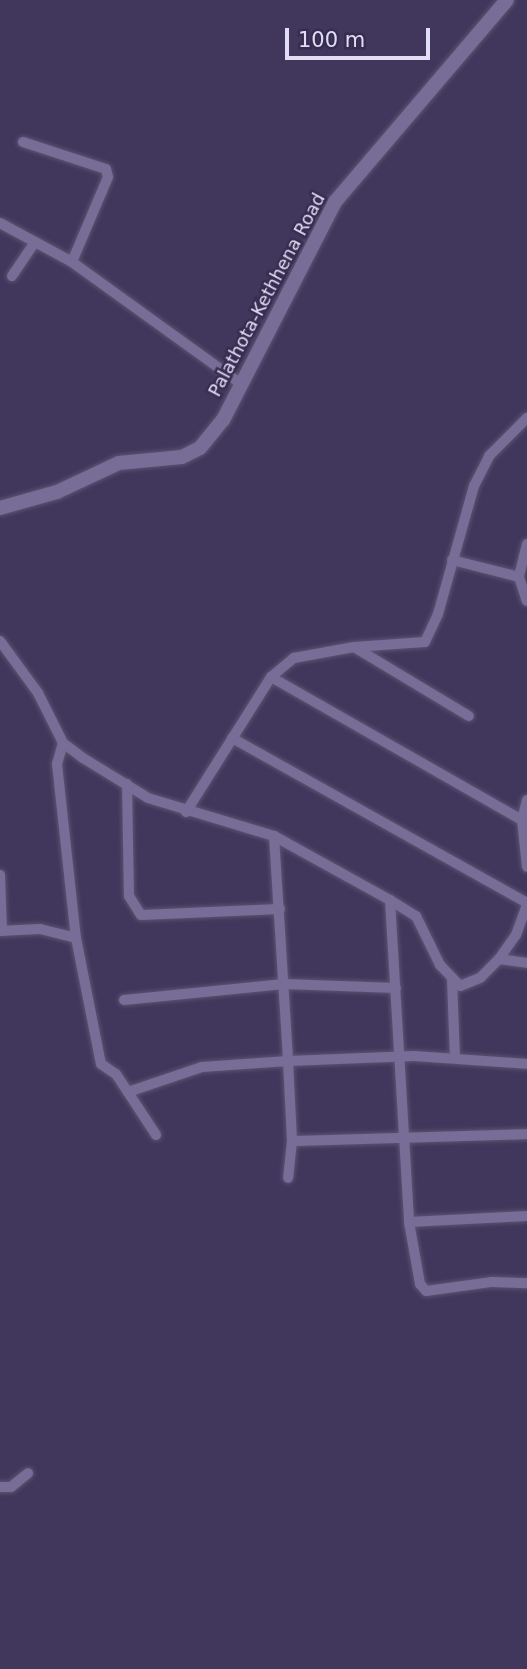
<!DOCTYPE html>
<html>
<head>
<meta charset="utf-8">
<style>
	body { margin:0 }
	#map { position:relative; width:527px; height:1669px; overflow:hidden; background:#41375c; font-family:"DejaVu Sans",sans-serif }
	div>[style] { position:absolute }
	.roads { filter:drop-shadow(0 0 2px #5c5372) drop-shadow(0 0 2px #5c5372) }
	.minor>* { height:10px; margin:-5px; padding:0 5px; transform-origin:5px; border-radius:5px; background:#776d96 }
	.tertiary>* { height:14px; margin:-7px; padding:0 7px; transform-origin:7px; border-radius:7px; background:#776d96 }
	span { translate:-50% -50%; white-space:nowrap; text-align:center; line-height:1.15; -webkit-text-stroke:5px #362d51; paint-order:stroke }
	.street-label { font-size:18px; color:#e1ddf4 }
	.scale { position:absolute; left:285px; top:28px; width:145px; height:32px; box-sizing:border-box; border:4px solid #e1ddf4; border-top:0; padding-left:9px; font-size:21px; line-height:24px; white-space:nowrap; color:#e1ddf4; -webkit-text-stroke:5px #362d51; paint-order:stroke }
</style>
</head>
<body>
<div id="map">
	<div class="roads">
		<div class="minor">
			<i style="left:23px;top:142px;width:87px;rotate:18deg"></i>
			<i style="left:106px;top:169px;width:8px;rotate:76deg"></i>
			<i style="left:108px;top:177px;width:92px;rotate:113deg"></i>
			<i style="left:0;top:223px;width:82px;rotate:28.4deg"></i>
			<i style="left:72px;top:262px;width:207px;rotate:35.8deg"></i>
			<i style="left:12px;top:276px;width:41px;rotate:-55.9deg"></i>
			<i style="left:527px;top:544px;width:34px;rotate:104deg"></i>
			<i style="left:519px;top:577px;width:25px;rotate:72deg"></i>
			<i style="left:452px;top:560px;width:69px;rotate:14.2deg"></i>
			<i style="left:0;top:641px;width:64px;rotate:53.8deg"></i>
			<i style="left:38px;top:693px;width:56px;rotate:63.4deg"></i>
			<i style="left:63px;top:743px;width:25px;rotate:37deg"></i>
			<i style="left:83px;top:758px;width:76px;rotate:31.6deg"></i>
			<i style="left:148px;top:798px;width:132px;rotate:16.8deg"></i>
			<i style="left:274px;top:836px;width:132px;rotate:28.9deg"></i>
			<i style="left:390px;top:900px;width:31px;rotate:32deg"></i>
			<i style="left:416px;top:916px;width:55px;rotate:63.9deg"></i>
			<i style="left:440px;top:965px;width:29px;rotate:46deg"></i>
			<i style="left:460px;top:986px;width:22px;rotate:-22deg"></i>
			<i style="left:480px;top:978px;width:27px;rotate:-45deg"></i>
			<i style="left:499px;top:959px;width:29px;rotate:-55deg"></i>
			<i style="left:516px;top:935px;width:33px;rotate:-70deg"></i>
			<i style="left:354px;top:647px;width:134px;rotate:31deg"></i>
			<i style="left:271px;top:677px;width:289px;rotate:29.7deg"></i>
			<i style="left:232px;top:738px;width:338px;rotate:29.2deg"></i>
			<i style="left:63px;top:743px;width:22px;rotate:106deg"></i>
			<i style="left:57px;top:764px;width:175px;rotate:83.8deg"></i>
			<i style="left:76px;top:938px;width:128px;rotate:78.8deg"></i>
			<i style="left:101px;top:1064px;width:18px;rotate:34deg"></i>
			<i style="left:116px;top:1074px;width:73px;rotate:56.7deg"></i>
			<i style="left:127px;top:784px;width:112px;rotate:89deg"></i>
			<i style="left:129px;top:896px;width:22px;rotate:58deg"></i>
			<i style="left:141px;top:915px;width:139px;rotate:-2.5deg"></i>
			<i style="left:527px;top:800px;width:21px;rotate:104deg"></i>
			<i style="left:522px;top:820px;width:47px;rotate:83.9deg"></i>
			<i style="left:186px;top:812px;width:160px;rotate:-57.8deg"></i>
			<i style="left:271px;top:677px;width:30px;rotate:-40deg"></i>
			<i style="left:294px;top:658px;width:61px;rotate:-10.4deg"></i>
			<i style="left:354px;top:647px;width:71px;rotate:-4deg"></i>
			<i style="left:425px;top:642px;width:31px;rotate:-65deg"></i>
			<i style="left:438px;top:614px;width:133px;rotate:-74.3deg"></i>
			<i style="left:474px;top:486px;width:34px;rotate:-63deg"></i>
			<i style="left:489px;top:456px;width:54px;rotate:-45deg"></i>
			<i style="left:274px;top:836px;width:225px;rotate:86.4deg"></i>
			<i style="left:288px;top:1061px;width:126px;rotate:-2.3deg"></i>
			<i style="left:414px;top:1056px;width:113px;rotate:4deg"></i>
			<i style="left:0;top:875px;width:56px;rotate:88deg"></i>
			<i style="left:390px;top:900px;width:323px;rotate:86.6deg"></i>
			<i style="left:409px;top:1222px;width:63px;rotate:79.9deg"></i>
			<i style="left:420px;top:1284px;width:9px;rotate:49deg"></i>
			<i style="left:426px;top:1291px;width:67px;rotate:-7.8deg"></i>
			<i style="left:492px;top:1282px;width:35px;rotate:2deg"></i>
			<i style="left:0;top:931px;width:40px;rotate:-2.9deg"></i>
			<i style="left:40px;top:929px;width:37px;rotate:14deg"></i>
			<i style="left:499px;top:959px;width:28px;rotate:8deg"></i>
			<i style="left:452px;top:980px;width:77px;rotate:87.8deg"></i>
			<i style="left:124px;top:1000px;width:161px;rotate:-5.7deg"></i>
			<i style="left:284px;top:984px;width:112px;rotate:2deg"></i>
			<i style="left:128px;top:1092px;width:78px;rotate:-18.7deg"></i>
			<i style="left:202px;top:1067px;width:86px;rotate:-4deg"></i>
			<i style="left:288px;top:1061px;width:80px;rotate:87.1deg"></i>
			<i style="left:292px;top:1141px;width:37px;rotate:96deg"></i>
			<i style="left:292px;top:1141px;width:235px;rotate:-1.7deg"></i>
			<i style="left:409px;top:1222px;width:118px;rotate:-2.9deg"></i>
			<i style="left:0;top:1487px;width:11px"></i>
			<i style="left:11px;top:1487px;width:22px;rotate:-39deg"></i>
		</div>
		<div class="tertiary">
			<i style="left:0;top:508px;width:59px;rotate:-15.7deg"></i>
			<i style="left:57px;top:492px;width:68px;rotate:-25.1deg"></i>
			<i style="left:119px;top:463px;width:63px;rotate:-5.4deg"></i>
			<i style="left:182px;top:457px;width:20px;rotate:-27deg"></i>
			<i style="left:200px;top:448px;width:36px;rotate:-51deg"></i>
			<i style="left:223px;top:420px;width:245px;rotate:-62.8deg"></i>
			<i style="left:335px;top:202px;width:265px;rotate:-49.6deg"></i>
		</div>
	</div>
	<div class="street-label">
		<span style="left:267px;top:295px;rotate:-62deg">Palathota-Kethhena Road</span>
	</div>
	<div class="scale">100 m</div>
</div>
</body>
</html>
